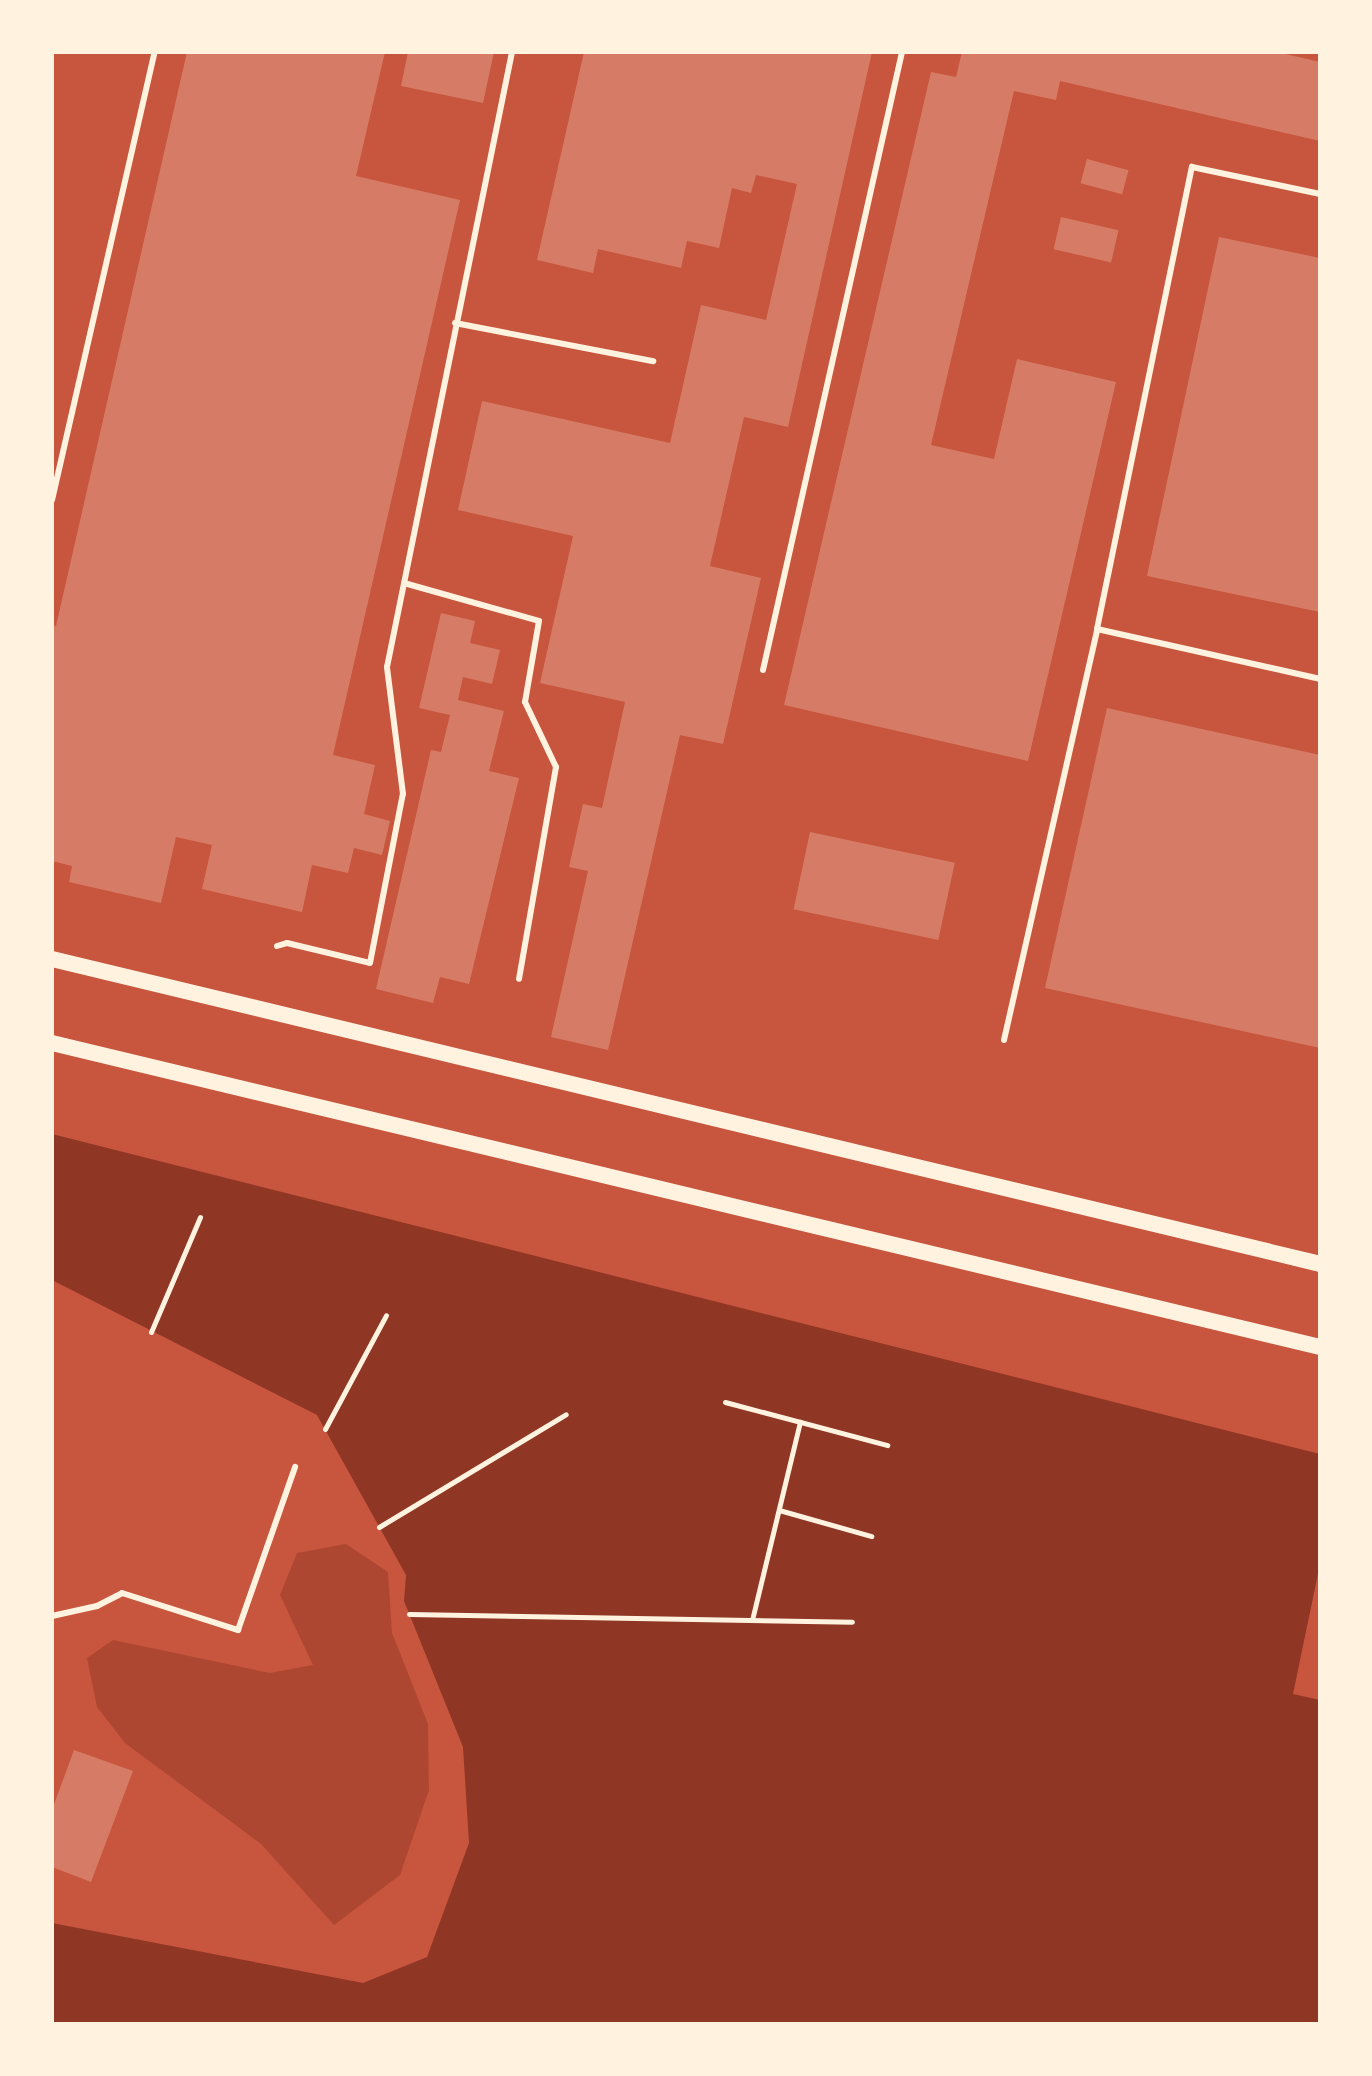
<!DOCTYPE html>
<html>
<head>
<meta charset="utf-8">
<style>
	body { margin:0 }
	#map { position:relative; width:1372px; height:2076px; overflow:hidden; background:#c8553d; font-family:Barlow,sans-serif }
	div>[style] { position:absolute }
	.green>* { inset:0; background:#ae4732 }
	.water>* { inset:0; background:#8f3625 }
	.building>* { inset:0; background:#d67c66; transform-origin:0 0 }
	.path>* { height:5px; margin:-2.5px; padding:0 2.5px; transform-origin:2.5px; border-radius:2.5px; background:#fff3e0 }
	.service>* { height:6px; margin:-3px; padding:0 3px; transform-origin:3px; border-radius:3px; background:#fff3e0 }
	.secondary>* { height:16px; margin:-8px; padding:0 8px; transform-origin:8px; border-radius:8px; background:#fff3e0 }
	span { translate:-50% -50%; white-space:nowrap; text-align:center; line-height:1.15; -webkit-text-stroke:8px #fff3e0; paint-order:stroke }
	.frame { position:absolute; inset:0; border:54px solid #fff3e0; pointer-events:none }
</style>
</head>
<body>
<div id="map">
	<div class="green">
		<i style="clip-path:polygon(346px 1544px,388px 1572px,392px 1633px,428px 1724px,429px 1790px,400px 1875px,334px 1925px,261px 1844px,125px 1743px,97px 1707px,87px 1658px,113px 1640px,270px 1673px,313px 1665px,280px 1595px,297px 1553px)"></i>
	</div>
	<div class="water">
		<i style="clip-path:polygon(52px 1134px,1320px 1454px,1320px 1564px,1293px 1694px,1320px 1700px,1320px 2024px,52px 2024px,52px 1923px,363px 1983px,427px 1957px,469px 1843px,463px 1747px,404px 1601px,406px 1575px,317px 1415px,52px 1280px)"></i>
	</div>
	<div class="building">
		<i style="clip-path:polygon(187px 52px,385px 52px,356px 176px,460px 200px,333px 755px,375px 765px,364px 814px,390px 821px,382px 855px,354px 848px,348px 873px,312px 865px,302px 912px,202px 889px,212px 845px,176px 837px,161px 903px,69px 882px,72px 866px,52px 861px,52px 625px,56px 626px)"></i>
		<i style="clip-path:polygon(408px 52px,494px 52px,483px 103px,401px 86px)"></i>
		<i style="clip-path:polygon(584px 52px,872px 52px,788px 427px,744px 417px,710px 566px,761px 578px,723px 744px,680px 735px,608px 1050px,551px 1037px,588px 871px,569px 867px,583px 804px,602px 808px,625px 702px,540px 683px,573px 536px,458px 510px,482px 401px,670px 443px,701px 305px,766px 320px,797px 184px,756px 175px,751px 193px,732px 188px,719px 248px,687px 241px,681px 268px,598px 249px,593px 273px,537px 260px)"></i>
		<i style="clip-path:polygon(962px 52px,1277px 52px,1320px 62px,1320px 141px,1060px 81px,1056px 100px,1014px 91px,931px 445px,994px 459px,1017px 359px,1116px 382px,1028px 761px,784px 705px,931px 72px,956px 77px)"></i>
		<i style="left:1087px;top:159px;width:43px;height:25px;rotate:15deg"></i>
		<i style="left:1061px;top:217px;width:59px;height:33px;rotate:13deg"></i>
		<i style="clip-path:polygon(1219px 237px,1320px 258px,1320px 612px,1147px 576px)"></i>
		<i style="clip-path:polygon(441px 613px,475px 621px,470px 643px,500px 650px,492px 684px,463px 677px,458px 700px,504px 711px,489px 771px,519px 778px,469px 984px,440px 977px,433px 1003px,376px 989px,431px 750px,441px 752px,450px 715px,419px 708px)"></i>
		<i style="clip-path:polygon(1107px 708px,1320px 755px,1320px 1048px,1045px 988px)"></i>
		<i style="left:810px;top:832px;width:148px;height:79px;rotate:12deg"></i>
		<i style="clip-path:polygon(74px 1750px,133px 1771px,91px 1882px,52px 1867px,52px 1810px)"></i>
	</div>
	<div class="path">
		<i style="left:151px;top:1332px;width:125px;rotate:-66.9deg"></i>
		<i style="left:725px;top:1402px;width:168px;rotate:14.9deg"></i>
		<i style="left:325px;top:1429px;width:129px;rotate:-61.8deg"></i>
		<i style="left:779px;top:1510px;width:96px;rotate:15.8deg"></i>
		<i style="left:379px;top:1527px;width:218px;rotate:-31.1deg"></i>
		<i style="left:409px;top:1614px;width:443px;rotate:1deg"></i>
		<i style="left:752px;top:1620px;width:204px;rotate:-76.4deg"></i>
	</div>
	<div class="service">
		<i style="left:455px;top:323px;width:202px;rotate:10.9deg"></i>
		<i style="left:52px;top:500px;width:460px;rotate:-77.1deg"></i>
		<i style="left:404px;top:583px;width:140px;rotate:15.7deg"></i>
		<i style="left:539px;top:621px;width:82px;rotate:99.8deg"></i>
		<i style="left:525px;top:702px;width:72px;rotate:64.5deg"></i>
		<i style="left:556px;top:767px;width:215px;rotate:99.9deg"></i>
		<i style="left:1097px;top:629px;width:229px;rotate:12.6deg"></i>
		<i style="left:763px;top:670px;width:633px;rotate:-77.32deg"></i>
		<i style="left:277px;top:946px;width:10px;rotate:-17deg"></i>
		<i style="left:287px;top:943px;width:85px;rotate:13.5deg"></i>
		<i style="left:370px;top:963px;width:172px;rotate:-79deg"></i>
		<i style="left:403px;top:794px;width:128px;rotate:-97.2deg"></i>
		<i style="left:387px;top:667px;width:628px;rotate:-78.51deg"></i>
		<i style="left:1004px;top:1040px;width:421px;rotate:-77.2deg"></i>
		<i style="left:1097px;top:629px;width:472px;rotate:-78.4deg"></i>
		<i style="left:1192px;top:167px;width:131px;rotate:11.9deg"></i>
		<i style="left:52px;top:1616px;width:46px;rotate:-12.5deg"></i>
		<i style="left:97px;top:1606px;width:28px;rotate:-27deg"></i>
		<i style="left:122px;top:1593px;width:122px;rotate:17.7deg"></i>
		<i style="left:238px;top:1630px;width:173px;rotate:-70.7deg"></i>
	</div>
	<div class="secondary">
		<i style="left:52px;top:959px;width:1304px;rotate:13.52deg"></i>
		<i style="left:52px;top:1043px;width:1304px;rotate:13.48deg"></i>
	</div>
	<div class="frame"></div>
</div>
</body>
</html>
